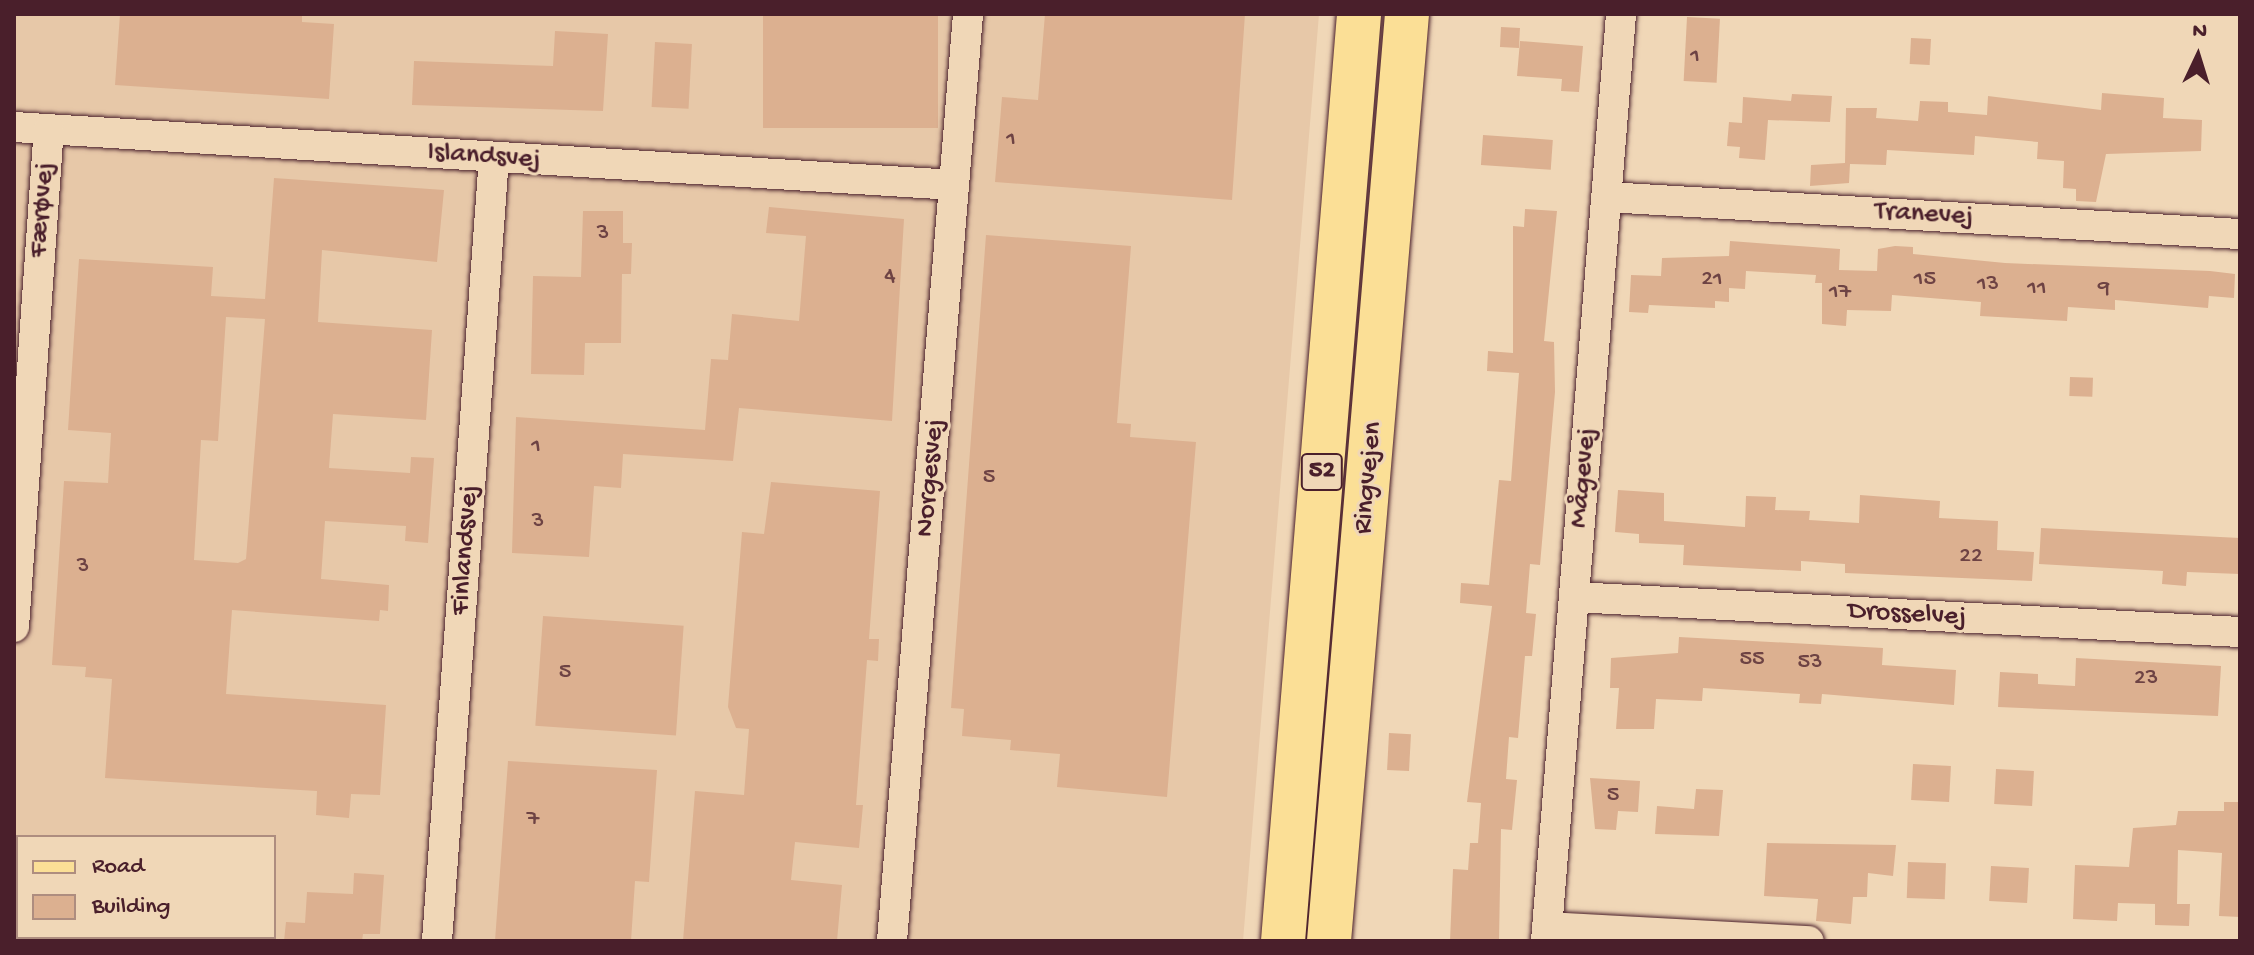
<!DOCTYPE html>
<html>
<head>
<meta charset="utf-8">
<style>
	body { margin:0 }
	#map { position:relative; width:2254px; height:955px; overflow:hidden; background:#f0d7b7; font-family:"Gochi Hand",sans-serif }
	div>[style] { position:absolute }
	.built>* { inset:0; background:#e7c8a8 }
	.building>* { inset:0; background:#dcb090; transform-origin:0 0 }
	.roads { filter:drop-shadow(0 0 2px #4a1f2b) drop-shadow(0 0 2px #4a1f2b) }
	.minor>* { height:30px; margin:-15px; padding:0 15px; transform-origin:15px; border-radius:15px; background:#f0d7b7 }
	.primary>* { height:44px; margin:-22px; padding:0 22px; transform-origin:22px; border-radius:22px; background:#fbdf96 }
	span { translate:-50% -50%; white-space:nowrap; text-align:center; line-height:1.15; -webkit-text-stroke:6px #f0d7b7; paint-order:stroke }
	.number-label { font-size:24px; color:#6e4344 }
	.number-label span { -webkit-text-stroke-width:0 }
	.shield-label span { padding:2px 6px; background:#f0d7b7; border:2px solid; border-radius:6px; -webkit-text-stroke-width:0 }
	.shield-label { font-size:26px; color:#4a1f2b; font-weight:700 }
	.street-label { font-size:28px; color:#4a1f2b }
	.frame { position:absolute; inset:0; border:16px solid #4a1f2b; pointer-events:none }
	.legend { position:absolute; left:16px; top:835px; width:260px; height:104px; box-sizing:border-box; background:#f0d7b7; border:2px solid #ae8d7f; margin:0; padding:10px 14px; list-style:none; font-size:24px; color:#4a1f2b }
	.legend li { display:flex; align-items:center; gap:16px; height:40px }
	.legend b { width:40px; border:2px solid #ae8d7f }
	.north { position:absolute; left:2158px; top:16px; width:80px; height:80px; -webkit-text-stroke:6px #f0d7b7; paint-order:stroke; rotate:4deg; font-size:22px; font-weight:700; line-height:32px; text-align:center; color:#4a1f2b }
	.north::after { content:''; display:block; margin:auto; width:28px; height:36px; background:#4a1f2b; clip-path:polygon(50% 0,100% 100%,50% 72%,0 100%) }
</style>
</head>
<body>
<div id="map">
	<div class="built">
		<i style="clip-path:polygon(evenodd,14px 14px,1319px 14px,1243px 941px,14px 941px,14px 14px,18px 837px,274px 837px,274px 937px,18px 937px,18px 837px)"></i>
	</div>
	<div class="building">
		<i style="clip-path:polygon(120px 14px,302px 14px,302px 22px,334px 24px,329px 99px,115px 85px)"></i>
		<i style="left:763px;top:14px;width:175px;height:114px"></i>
		<i style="clip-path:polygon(1045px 14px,1245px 14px,1232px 200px,995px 182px,1002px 97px,1038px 100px)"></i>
		<i style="left:1687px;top:17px;width:33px;height:64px;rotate:3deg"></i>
		<i style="left:1501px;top:27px;width:19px;height:20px;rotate:3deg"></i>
		<i style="clip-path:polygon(555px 31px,608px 34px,603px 111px,412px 105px,414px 61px,553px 66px)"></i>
		<i style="left:1911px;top:38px;width:20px;height:26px;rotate:3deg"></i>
		<i style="clip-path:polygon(1520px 41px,1583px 46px,1579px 92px,1561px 91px,1562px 79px,1517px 76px)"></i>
		<i style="left:655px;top:42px;width:37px;height:65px;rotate:3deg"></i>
		<i style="clip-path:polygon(2102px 93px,2164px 98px,2163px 118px,2202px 120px,2201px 151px,2106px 154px,2096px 202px,2076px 201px,2076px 189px,2063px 188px,2064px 161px,2037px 159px,2038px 142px,1975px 136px,1974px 155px,1887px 150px,1886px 165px,1850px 164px,1849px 183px,1810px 186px,1811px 165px,1845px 163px,1846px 108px,1877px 108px,1876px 118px,1918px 121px,1920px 101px,1948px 102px,1948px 112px,1987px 115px,1988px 96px,2101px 110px)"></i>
		<i style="clip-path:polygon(1792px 94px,1832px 96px,1830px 122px,1768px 120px,1765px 160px,1739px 158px,1740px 147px,1727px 146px,1729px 122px,1742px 123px,1743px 97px,1791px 101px)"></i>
		<i style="left:1483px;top:135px;width:70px;height:30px;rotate:4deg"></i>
		<i style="clip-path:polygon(evenodd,274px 178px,444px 190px,437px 262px,322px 250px,318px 322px,432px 330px,426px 420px,333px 414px,329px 468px,410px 473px,411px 457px,434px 458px,428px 543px,405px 541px,406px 526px,325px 521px,321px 579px,389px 585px,388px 611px,380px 610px,379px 621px,232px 610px,226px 694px,386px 705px,380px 795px,351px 794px,349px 818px,316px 815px,317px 791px,105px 778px,112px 679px,85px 677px,86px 667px,52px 665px,64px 481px,108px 483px,111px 433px,68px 430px,79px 259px,213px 267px,211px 296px,265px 299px,274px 178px,226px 317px,265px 319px,246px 559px,238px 563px,194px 560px,201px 440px,218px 441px,226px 317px)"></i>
		<i style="clip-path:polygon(769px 207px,904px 219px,892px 421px,739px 408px,733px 461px,623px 454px,621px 488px,594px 486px,589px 557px,512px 553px,516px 417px,705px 430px,711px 359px,728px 360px,732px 314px,799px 321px,806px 236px,766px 233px)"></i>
		<i style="clip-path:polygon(1525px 209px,1557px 211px,1544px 341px,1554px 342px,1555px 392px,1540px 565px,1530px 564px,1526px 613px,1536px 614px,1532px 656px,1525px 656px,1518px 738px,1509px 737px,1506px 779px,1517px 780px,1512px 830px,1501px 829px,1499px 941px,1450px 941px,1453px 869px,1468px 870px,1470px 843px,1478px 843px,1481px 803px,1467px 802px,1492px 606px,1460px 603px,1461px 583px,1489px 585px,1499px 480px,1511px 481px,1519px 373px,1487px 371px,1488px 351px,1513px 353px,1513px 226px,1524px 227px)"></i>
		<i style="clip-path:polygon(583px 211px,623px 211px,623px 243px,632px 243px,631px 274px,622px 274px,621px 343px,585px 343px,584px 375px,531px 374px,533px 276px,581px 277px)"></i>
		<i style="clip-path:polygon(986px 235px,1131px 246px,1117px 423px,1131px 424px,1130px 437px,1196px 442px,1167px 797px,1057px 787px,1060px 754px,1010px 750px,1011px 740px,962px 736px,964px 709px,951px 708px)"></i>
		<i style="clip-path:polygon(1730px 241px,1840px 249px,1839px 270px,1877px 271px,1878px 249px,1895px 246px,1913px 247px,1913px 254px,2005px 263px,2210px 271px,2235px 274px,2234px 298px,2209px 296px,2208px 308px,2115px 300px,2115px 310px,2068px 307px,2067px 321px,1980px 316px,1981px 302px,1892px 295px,1891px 311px,1847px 310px,1846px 326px,1822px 324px,1822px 283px,1815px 283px,1816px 275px,1746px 271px,1745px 289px,1729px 288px,1729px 302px,1715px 301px,1715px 308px,1649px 305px,1648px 313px,1629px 312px,1631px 275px,1661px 276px,1662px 258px,1729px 256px)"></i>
		<i style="left:2070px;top:377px;width:23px;height:19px;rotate:2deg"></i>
		<i style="clip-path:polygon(771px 482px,880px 491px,869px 639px,879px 639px,878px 661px,867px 660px,856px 805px,863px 805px,859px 848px,795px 842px,791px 880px,842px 885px,837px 941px,683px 941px,695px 791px,744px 795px,749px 729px,736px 728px,728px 707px,742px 532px,764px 534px)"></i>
		<i style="clip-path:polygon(1618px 490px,1664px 493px,1664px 521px,1745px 527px,1746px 496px,1776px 497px,1775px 510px,1810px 511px,1809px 520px,1859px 523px,1860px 495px,1940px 501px,1939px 518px,1998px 521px,1997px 550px,2034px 552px,2032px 581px,1845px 573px,1845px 564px,1801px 561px,1801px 571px,1683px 565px,1684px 545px,1639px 543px,1639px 534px,1615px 532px)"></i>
		<i style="clip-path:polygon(2041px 528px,2240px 538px,2240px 574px,2187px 572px,2186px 586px,2162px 584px,2163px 571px,2039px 564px)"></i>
		<i style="left:543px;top:616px;width:141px;height:110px;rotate:4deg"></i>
		<i style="clip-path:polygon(1679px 637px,1883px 648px,1882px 665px,1956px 670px,1954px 705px,1822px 694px,1821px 704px,1799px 703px,1800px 694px,1703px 688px,1702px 701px,1656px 699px,1654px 729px,1616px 729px,1619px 688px,1610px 688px,1611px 658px,1678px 653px)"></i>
		<i style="clip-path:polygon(2076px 658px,2221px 666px,2218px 716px,1998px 707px,2000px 672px,2038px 674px,2038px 684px,2075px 686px)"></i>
		<i style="left:1389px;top:733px;width:22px;height:37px;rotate:3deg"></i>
		<i style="clip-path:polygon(508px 761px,657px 770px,649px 882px,635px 881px,631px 941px,495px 941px)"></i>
		<i style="left:1913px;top:764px;width:38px;height:36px;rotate:3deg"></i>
		<i style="left:1996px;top:769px;width:38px;height:35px;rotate:3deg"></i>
		<i style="clip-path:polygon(1590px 778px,1640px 781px,1638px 812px,1618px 811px,1616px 830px,1595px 829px)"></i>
		<i style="clip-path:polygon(1696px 789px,1723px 790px,1719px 836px,1655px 834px,1657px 806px,1694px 809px)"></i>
		<i style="clip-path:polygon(2224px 802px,2240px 802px,2240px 917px,2219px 916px,2222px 853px,2178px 850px,2177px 904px,2190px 904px,2189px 926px,2155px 925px,2155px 904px,2118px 903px,2117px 921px,2073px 919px,2075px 865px,2129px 867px,2133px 828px,2176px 825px,2178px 811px,2224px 811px)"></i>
		<i style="clip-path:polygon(1767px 843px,1896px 845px,1893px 876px,1868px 873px,1867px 897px,1853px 897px,1851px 924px,1816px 921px,1818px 899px,1764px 896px)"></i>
		<i style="left:1908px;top:862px;width:38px;height:36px;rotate:2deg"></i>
		<i style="left:1991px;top:866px;width:38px;height:35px;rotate:3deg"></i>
		<i style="clip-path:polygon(354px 873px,384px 875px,380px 934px,363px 934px,362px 941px,284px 941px,286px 922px,305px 923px,307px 892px,353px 894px)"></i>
	</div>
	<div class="roads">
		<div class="minor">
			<i style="left:14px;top:127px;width:942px;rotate:3.53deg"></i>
			<i style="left:1607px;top:197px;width:634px;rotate:3.35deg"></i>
			<i style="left:1574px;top:597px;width:667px;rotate:3.01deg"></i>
			<i style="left:14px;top:627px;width:499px;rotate:-86deg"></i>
			<i style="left:1547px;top:927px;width:262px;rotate:3.1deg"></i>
			<i style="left:437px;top:941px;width:785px;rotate:-85.84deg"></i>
			<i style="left:892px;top:941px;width:930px;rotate:-85.31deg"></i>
			<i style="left:1546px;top:941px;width:930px;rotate:-85.37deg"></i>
		</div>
		<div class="primary">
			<i style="left:1283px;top:941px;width:930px;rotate:-85.31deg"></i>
			<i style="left:1329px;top:941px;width:930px;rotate:-85.19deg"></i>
		</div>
	</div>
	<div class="number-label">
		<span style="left:1695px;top:57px">1</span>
		<span style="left:1011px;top:140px">1</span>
		<span style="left:603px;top:234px">3</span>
		<span style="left:890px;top:277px">4</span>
		<span style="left:1712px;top:280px">21</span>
		<span style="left:1925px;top:280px">15</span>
		<span style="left:1988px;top:285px">13</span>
		<span style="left:2037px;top:289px">11</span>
		<span style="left:2104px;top:289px">9</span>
		<span style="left:1840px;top:293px">17</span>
		<span style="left:536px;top:447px">1</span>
		<span style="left:989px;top:478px">5</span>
		<span style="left:538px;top:522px">3</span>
		<span style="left:1971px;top:557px">22</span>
		<span style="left:83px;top:567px">3</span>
		<span style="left:1752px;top:660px">55</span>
		<span style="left:1810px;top:663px">53</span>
		<span style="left:565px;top:673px">5</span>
		<span style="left:2146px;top:679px">23</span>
		<span style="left:1613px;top:796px">5</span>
		<span style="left:533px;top:820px">7</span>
	</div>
	<div class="shield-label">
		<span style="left:1322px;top:472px">52</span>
	</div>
	<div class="street-label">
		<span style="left:484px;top:157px;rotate:4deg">Islandsvej</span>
		<span style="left:43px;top:210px;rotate:-86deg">Færøvej</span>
		<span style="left:1924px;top:215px;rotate:3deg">Tranevej</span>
		<span style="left:931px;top:478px;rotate:-85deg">Norgesvej</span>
		<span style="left:1369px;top:478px;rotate:-85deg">Ringvejen</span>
		<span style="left:1584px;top:478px;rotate:-85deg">Mågevej</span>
		<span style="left:466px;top:550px;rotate:-86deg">Finlandsvej</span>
		<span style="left:1907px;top:615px;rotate:3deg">Drosselvej</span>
	</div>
	<div class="frame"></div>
	<ul class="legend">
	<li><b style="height:10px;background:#fbdf96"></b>Road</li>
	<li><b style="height:22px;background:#dcb090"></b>Building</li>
	</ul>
	<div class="north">N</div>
</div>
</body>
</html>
